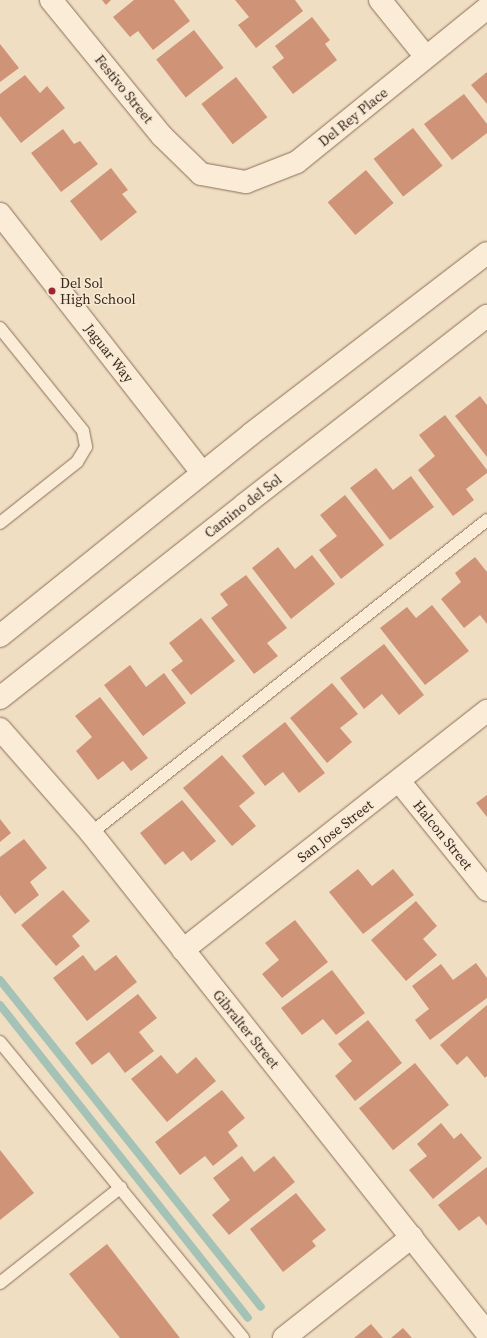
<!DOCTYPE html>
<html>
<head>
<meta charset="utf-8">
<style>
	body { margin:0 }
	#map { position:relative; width:487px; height:1338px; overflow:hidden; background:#f0dec3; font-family:"Source Serif 4",serif }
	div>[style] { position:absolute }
	.stream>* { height:8px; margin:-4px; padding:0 4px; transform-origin:4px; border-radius:4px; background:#a5c2b7 }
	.building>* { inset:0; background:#cf9377; transform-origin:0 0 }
	.roads { filter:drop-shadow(0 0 1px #8b6e59) drop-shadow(0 0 1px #8b6e59) }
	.service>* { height:12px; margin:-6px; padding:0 6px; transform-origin:6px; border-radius:6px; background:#faecd7 }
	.minor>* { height:22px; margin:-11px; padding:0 11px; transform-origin:11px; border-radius:11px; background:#faecd7 }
	.tertiary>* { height:22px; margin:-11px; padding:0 11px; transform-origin:11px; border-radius:11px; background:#faecd7 }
	.dots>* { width:11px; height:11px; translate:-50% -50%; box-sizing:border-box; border:2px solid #f7e9d3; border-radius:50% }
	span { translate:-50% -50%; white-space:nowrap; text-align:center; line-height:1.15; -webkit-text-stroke:3px #f7e9d3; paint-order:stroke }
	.street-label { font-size:14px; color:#3a281e }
	.poi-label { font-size:14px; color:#3a281e }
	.left { translate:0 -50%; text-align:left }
</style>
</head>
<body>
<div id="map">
	<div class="stream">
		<i style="left:0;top:980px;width:418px;rotate:51.4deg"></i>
		<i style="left:0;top:1005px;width:399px;rotate:51.6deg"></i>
	</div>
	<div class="building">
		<i style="clip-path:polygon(102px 0,111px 0,106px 5px)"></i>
		<i style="clip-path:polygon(134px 0,174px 0,190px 21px,153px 50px,138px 31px,130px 37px,113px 17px)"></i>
		<i style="clip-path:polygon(235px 0,295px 0,303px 11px,256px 48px,238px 25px,249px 17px)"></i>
		<i style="clip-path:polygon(312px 17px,330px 40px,325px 44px,337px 60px,293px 94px,272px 67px,284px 58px,275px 46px)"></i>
		<i style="left:194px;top:30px;width:48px;height:48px;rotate:52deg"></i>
		<i style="clip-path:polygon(0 44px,19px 68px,0 82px)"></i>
		<i style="clip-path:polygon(487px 72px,487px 104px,471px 85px)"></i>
		<i style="clip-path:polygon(25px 75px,40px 93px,47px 86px,65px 108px,21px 143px,0 116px,0 94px)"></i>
		<i style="left:236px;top:77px;width:51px;height:44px;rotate:52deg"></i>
		<i style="clip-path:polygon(464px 94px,487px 124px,487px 133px,452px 160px,424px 124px)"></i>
		<i style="left:413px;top:128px;width:48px;height:50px;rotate:52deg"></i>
		<i style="clip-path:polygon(63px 129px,74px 144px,80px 141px,98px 164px,61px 192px,31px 153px)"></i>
		<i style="clip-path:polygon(111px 168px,128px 190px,122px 194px,137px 212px,101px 241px,70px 201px)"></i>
		<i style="left:366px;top:170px;width:43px;height:50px;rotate:50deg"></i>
		<i style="clip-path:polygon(480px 396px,487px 405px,487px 457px,455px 416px)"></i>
		<i style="clip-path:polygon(445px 415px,487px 470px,487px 473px,466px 489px,474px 500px,453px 516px,418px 470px,435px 456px,419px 435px)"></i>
		<i style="clip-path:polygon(376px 468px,393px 490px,411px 476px,434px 507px,390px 540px,350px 488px)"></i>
		<i style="clip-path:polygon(345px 495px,384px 545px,341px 579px,319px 550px,337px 536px,320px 515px)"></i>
		<i style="clip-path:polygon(278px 547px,295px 569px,312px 555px,335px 584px,291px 619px,252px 568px)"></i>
		<i style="clip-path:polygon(475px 557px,487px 572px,487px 624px,480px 615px,464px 628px,441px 599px,461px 582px,455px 573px)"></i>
		<i style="clip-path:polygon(246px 575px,287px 628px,267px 643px,278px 656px,254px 674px,211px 618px,228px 605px,220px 594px)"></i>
		<i style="clip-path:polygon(432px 605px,469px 651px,425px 685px,380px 628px,407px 607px,416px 618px)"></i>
		<i style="clip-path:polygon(201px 618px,235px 661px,191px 695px,171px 670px,183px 661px,169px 643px)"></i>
		<i style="clip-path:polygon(384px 644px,424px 695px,399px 715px,382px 694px,364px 709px,340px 678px)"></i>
		<i style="clip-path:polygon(130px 665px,146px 687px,164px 673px,186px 703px,143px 736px,104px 685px)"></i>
		<i style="clip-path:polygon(332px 683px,358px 714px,340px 728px,352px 742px,327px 763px,290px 718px)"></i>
		<i style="clip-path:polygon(100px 697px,148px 758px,131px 771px,123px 761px,98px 780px,76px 751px,92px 737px,75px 716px)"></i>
		<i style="clip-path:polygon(285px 722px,325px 773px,299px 793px,283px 772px,265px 786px,242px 756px)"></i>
		<i style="clip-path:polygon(222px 755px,255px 793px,239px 806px,256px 826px,232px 846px,183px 788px)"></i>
		<i style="clip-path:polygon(487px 795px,487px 817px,476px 803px)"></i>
		<i style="clip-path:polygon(182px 800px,216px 841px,191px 861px,183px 851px,165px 865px,140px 833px)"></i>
		<i style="clip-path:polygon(0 819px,11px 833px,0 842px)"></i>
		<i style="clip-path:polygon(24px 839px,47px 868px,30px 882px,39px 895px,15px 914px,0 895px,0 857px)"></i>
		<i style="clip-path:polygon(358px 869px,372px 886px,393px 869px,414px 895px,363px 934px,329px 892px)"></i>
		<i style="clip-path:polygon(63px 890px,90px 921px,72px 936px,80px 946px,56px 966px,21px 925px)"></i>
		<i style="clip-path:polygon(416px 901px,437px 926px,423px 939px,437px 955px,406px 981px,371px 940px)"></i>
		<i style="clip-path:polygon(295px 920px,328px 962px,282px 998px,262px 974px,279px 960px,265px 943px)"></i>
		<i style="clip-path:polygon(83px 955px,95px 971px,116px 955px,137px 982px,87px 1021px,53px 978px)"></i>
		<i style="clip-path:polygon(476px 963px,487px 978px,487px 998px,430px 1040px,415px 1020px,429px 1009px,412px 986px,441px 964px,453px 980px)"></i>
		<i style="clip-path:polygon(332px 970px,365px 1013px,336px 1035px,323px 1019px,302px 1035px,281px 1008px)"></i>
		<i style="clip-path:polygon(138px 994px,157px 1018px,139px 1032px,154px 1051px,125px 1073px,109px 1052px,92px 1065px,75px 1043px)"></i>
		<i style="clip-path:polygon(487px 1005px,487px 1076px,485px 1078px,467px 1056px,457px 1065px,440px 1045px)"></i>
		<i style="clip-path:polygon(368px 1020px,402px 1063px,355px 1101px,335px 1076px,352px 1061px,338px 1044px)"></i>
		<i style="clip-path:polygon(161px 1055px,177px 1074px,196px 1057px,216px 1081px,167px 1122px,131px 1079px)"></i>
		<i style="left:415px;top:1063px;width:54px;height:72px;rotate:51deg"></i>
		<i style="clip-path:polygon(222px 1090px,245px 1118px,228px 1132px,238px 1146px,213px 1166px,205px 1156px,180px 1175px,155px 1142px)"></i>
		<i style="clip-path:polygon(441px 1123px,454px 1139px,461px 1133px,482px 1158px,433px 1199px,409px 1170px,427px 1156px,417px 1144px)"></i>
		<i style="clip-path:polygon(0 1150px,34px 1193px,0 1220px)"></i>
		<i style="clip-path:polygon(242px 1156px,254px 1172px,274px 1156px,295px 1182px,229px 1235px,212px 1215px,230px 1200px,213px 1178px)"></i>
		<i style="clip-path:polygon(487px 1167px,487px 1226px,479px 1216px,459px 1231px,438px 1205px)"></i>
		<i style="clip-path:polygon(296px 1193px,326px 1230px,312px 1241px,316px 1246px,283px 1272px,250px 1229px)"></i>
		<i style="clip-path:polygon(107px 1244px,180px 1338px,120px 1338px,69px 1274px)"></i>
		<i style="clip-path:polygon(371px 1324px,383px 1338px,354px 1338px)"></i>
		<i style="clip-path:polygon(403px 1328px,412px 1338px,391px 1338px)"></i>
	</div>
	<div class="roads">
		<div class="service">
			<i style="left:0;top:328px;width:132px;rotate:51.1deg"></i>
			<i style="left:83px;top:431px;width:16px;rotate:79deg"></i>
			<i style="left:86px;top:447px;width:17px;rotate:121deg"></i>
			<i style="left:77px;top:462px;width:98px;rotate:141.6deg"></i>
			<i style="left:91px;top:833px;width:505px;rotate:-38.32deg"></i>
			<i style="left:0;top:1042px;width:383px;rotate:50.6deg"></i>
			<i style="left:0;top:1283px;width:154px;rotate:-38.4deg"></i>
		</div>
		<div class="minor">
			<i style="left:51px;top:0;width:176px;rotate:50.8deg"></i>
			<i style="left:162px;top:136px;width:54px;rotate:44.3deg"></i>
			<i style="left:201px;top:174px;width:46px;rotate:10.1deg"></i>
			<i style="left:246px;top:182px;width:55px;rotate:-21.4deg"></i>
			<i style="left:297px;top:162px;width:245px;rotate:-39deg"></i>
			<i style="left:380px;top:0;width:73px;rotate:51.1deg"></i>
			<i style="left:0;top:214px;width:328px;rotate:52deg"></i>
			<i style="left:0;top:729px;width:138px;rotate:48.8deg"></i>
			<i style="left:91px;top:833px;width:638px;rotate:51.62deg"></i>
			<i style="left:399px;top:781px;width:140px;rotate:51.1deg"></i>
			<i style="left:183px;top:950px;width:387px;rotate:-38.2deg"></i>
			<i style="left:284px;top:1338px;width:163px;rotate:-38.3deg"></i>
		</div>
		<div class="tertiary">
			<i style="left:0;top:636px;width:322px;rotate:-38.8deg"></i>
			<i style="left:251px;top:434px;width:297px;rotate:-37.5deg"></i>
			<i style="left:0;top:698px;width:311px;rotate:-38.3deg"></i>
			<i style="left:244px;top:505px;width:308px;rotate:-37.9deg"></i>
		</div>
	</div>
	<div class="dots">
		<i style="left:52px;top:291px;background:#9c2633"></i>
	</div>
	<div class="street-label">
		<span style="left:124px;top:89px;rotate:51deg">Festivo Street</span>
		<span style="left:353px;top:117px;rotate:-39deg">Del Rey Place</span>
		<span style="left:109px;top:353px;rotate:52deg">Jaguar Way</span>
		<span style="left:243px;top:506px;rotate:-38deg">Camino del Sol</span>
		<span style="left:335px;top:831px;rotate:-38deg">San Jose Street</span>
		<span style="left:443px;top:835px;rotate:51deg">Halcon Street</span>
		<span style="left:246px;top:1029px;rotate:51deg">Gibralter Street</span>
	</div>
	<div class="poi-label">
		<span class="left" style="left:60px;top:291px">Del Sol<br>High School</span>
	</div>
</div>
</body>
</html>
